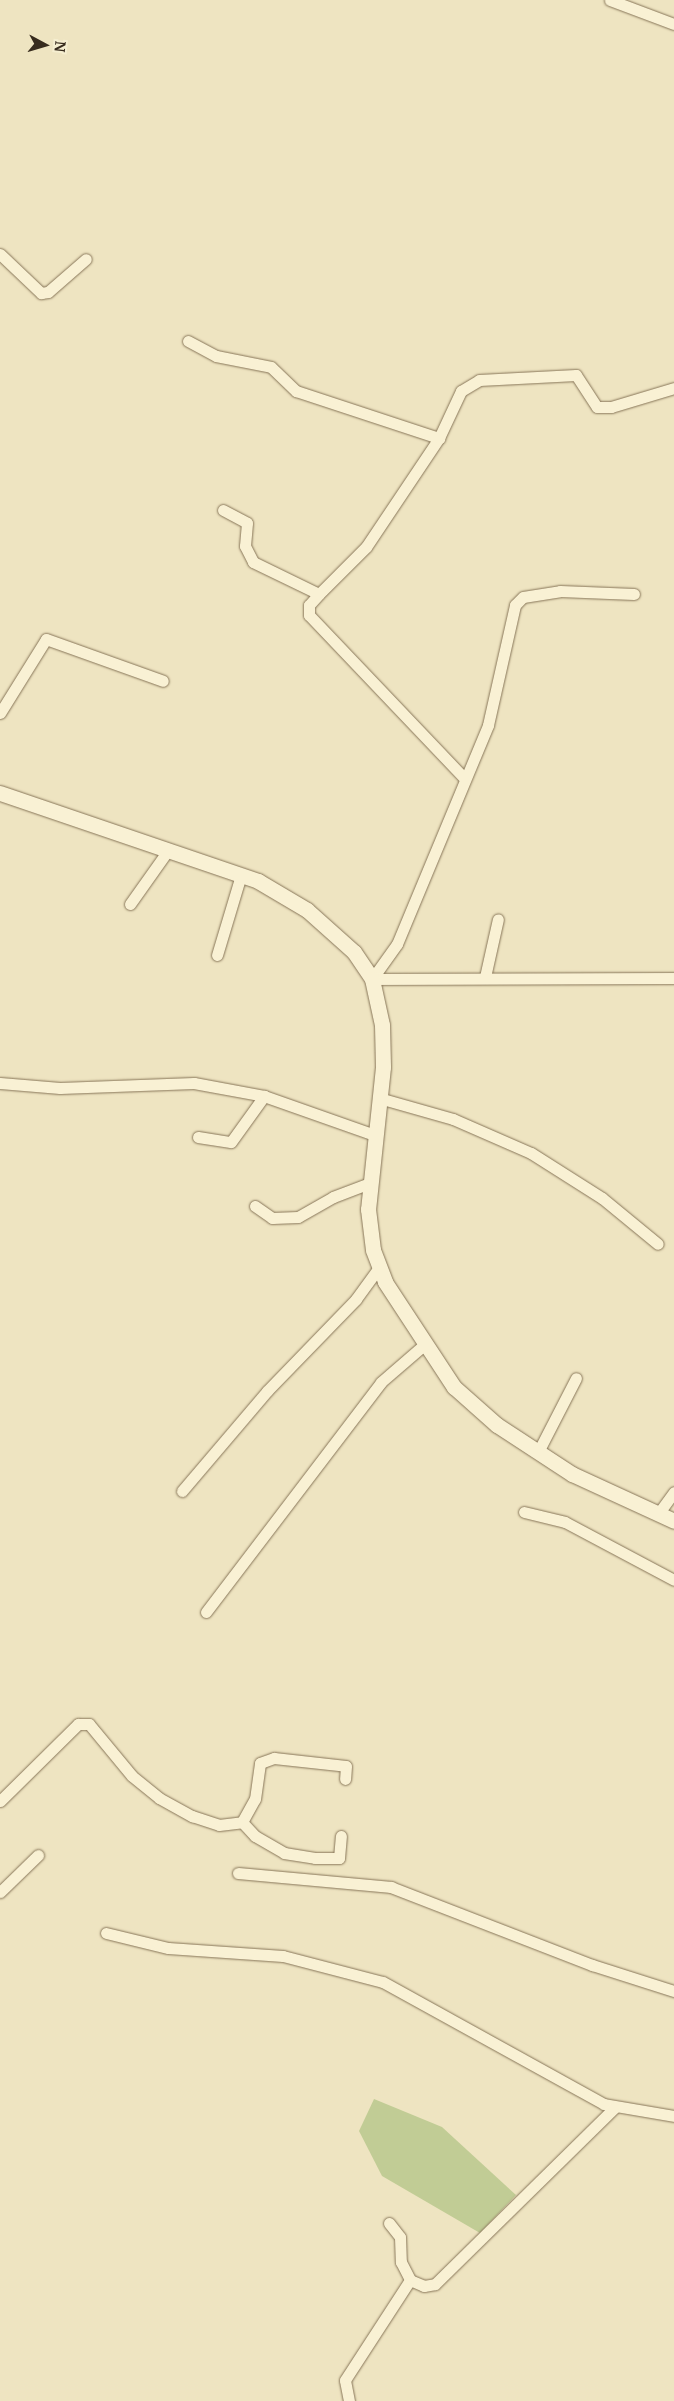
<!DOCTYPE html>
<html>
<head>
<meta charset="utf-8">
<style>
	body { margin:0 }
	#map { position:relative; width:674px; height:2401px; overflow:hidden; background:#eee4c1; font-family:Merriweather,serif }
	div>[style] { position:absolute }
	.green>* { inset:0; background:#c1cc95 }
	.roads { filter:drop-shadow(0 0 1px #877558) drop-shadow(0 0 1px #877558) }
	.street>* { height:11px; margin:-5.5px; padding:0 5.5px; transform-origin:5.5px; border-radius:5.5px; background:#f9f1d4 }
	.secondary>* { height:15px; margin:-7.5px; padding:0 7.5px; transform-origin:7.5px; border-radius:7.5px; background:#f9f1d4 }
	span { translate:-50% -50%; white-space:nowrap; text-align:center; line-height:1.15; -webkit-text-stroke:4px #f5eed0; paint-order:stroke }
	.north { position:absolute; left:20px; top:20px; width:50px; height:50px; -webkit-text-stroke:4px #f5eed0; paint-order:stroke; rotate:96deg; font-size:14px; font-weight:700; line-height:20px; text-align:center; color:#372b1d }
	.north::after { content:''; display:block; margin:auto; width:18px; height:22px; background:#372b1d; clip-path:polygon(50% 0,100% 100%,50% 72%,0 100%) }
</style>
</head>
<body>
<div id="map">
	<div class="green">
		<i style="clip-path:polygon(374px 2099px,442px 2127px,516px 2195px,480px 2233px,382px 2176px,359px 2131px)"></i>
	</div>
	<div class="roads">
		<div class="street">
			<i style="left:610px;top:0;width:68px;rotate:20.6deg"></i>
			<i style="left:0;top:254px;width:57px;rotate:43.6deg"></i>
			<i style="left:41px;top:293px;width:7px;rotate:-8deg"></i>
			<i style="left:48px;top:292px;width:50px;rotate:-41deg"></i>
			<i style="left:188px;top:341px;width:32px;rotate:28deg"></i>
			<i style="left:216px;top:356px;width:56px;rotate:11.3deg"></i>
			<i style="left:271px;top:367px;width:35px;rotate:44deg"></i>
			<i style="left:296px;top:391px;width:151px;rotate:18.2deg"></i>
			<i style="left:439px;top:438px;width:131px;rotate:123.8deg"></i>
			<i style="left:366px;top:547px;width:66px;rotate:135deg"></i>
			<i style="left:319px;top:594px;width:15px;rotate:132deg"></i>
			<i style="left:309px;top:605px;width:10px;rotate:90deg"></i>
			<i style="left:309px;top:615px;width:225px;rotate:46.4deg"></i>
			<i style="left:439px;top:438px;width:52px;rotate:-64.9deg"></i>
			<i style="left:461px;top:391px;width:21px;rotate:-31deg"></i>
			<i style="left:479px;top:380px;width:97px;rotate:-3deg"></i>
			<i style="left:576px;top:375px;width:38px;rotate:57deg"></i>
			<i style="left:597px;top:407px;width:14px"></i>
			<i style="left:611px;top:407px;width:66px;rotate:-16.8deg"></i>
			<i style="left:223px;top:510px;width:27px;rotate:28deg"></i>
			<i style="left:247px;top:523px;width:23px;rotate:95deg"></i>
			<i style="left:245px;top:546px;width:18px;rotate:63deg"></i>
			<i style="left:253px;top:562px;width:73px;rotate:25.9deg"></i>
			<i style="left:0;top:713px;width:87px;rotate:-58.1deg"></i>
			<i style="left:46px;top:639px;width:124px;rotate:19.7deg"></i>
			<i style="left:130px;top:904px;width:67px;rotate:-54.7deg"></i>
			<i style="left:217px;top:955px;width:84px;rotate:-73.3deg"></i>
			<i style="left:485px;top:977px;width:59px;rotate:-77.4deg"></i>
			<i style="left:372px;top:979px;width:43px;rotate:-54.5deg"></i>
			<i style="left:397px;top:944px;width:237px;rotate:-67.4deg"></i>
			<i style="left:488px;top:725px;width:123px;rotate:-77.3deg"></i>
			<i style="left:515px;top:605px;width:11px;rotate:-45deg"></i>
			<i style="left:523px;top:597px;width:37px;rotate:-9deg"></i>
			<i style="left:560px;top:591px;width:74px;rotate:2.3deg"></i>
			<i style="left:372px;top:979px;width:302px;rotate:-0.2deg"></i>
			<i style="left:0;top:1083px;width:60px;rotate:4.8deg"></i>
			<i style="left:60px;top:1088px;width:134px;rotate:-2.1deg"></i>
			<i style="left:194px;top:1083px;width:71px;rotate:10.5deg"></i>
			<i style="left:264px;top:1096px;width:118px;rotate:19.4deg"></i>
			<i style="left:379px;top:1098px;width:77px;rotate:15.8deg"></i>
			<i style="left:453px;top:1119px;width:85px;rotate:23.6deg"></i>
			<i style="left:531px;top:1153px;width:84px;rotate:32.4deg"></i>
			<i style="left:602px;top:1198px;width:72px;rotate:39.4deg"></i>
			<i style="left:198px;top:1137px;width:33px;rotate:9deg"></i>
			<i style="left:231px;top:1142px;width:57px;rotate:-54.3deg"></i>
			<i style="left:255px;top:1206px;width:21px;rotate:35deg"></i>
			<i style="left:272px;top:1218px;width:26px;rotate:-2deg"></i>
			<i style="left:298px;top:1217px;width:40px;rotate:-29.7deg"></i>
			<i style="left:333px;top:1197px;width:39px;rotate:-21deg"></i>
			<i style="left:538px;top:1452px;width:83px;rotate:-62.8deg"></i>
			<i style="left:182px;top:1491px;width:131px;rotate:-49.6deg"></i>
			<i style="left:267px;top:1391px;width:128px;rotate:-45.9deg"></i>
			<i style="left:356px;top:1299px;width:39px;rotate:-54deg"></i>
			<i style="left:524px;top:1512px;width:42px;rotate:13.7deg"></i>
			<i style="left:565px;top:1522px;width:123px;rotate:28deg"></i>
			<i style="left:658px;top:1514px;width:27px;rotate:-54deg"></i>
			<i style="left:206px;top:1612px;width:289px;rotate:-52.7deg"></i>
			<i style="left:381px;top:1382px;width:58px;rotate:-40.8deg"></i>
			<i style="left:0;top:1801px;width:110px;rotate:-44.6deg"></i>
			<i style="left:78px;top:1724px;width:11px"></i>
			<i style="left:89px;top:1724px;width:67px;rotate:50.4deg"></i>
			<i style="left:132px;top:1776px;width:35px;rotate:39deg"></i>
			<i style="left:159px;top:1798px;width:38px;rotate:29deg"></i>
			<i style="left:192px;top:1816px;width:28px;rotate:18deg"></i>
			<i style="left:219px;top:1825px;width:23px;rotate:-7deg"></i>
			<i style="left:242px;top:1822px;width:26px;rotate:-61deg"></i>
			<i style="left:255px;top:1799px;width:36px;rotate:-82deg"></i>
			<i style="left:260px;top:1763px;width:15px;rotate:-20deg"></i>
			<i style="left:274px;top:1758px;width:72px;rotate:6.3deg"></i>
			<i style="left:346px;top:1766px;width:13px;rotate:94deg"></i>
			<i style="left:242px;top:1822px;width:19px;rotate:47deg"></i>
			<i style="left:255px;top:1836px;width:34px;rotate:30deg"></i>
			<i style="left:284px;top:1853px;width:31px;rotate:9deg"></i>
			<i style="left:315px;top:1858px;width:24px"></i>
			<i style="left:339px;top:1858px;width:22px;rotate:-85deg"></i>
			<i style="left:238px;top:1873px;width:154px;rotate:5.2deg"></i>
			<i style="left:391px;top:1887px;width:216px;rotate:21.2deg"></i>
			<i style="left:592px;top:1965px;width:86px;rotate:17.6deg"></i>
			<i style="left:0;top:1892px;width:53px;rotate:-44.2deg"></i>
			<i style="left:106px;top:1933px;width:64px;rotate:13.6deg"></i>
			<i style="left:168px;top:1948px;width:115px;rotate:4deg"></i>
			<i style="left:283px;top:1956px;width:103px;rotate:14.6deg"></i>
			<i style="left:383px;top:1982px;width:252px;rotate:28.9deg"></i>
			<i style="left:604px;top:2104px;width:71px;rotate:9.7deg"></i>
			<i style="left:389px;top:2223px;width:18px;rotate:52deg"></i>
			<i style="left:400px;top:2237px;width:25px;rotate:88deg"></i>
			<i style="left:401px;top:2262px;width:20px;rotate:63deg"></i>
			<i style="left:349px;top:2401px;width:21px;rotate:-101deg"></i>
			<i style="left:345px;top:2380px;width:119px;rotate:-57deg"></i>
			<i style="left:410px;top:2280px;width:15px;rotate:23deg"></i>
			<i style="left:424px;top:2286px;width:11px;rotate:-10deg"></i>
			<i style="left:435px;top:2284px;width:251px;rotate:-44.5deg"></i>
		</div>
		<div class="secondary">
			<i style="left:0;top:793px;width:273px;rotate:18.8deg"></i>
			<i style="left:258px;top:881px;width:57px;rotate:30.6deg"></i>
			<i style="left:307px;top:910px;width:63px;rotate:41.8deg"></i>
			<i style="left:354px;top:952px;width:32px;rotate:56deg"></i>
			<i style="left:372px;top:979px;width:47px;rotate:77.7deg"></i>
			<i style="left:382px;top:1025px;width:42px;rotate:88.6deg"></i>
			<i style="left:383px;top:1067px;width:143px;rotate:96deg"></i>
			<i style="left:368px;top:1209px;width:41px;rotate:83deg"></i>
			<i style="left:373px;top:1250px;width:34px;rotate:69deg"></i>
			<i style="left:385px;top:1282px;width:126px;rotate:56.7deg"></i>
			<i style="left:454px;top:1387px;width:57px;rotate:41.5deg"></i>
			<i style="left:497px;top:1425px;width:90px;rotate:33.2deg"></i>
			<i style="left:572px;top:1474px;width:112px;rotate:24.7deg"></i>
		</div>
	</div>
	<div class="north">N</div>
</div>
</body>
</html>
